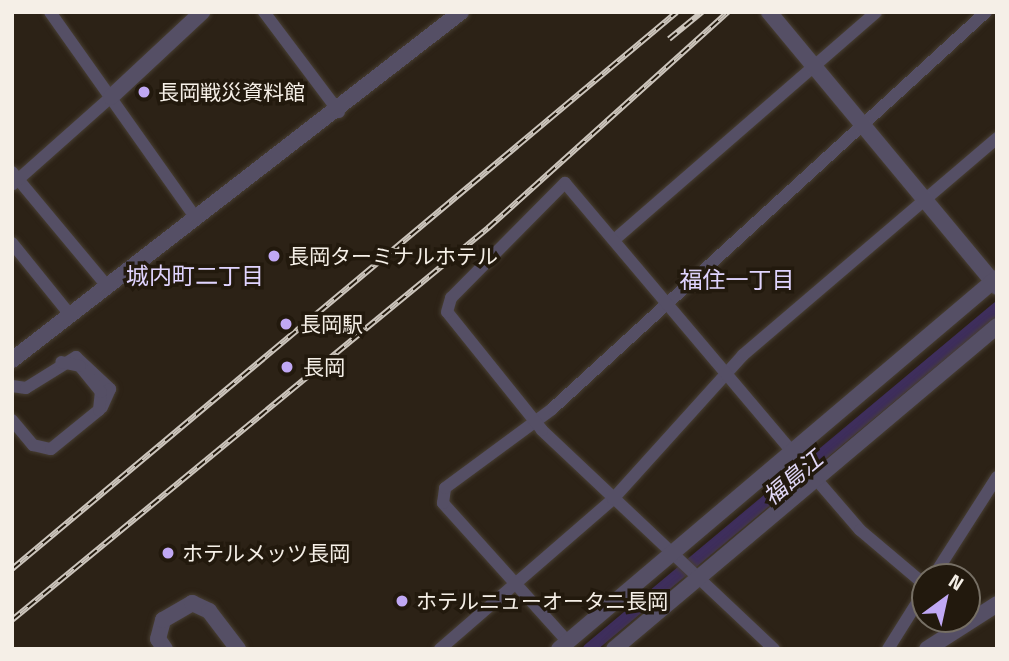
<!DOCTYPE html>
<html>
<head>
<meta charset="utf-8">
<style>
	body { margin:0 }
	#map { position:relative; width:1009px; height:661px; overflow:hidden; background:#2c2216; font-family:"Titillium Web","Noto Sans JP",sans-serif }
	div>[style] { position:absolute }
	.canal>* { height:12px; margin:-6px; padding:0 6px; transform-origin:6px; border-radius:6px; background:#3e2e5c }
	.roads { filter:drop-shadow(0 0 2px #483f33) drop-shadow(0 0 2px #483f33) }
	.minor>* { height:12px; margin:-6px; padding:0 6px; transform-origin:6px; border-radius:6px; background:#554f65 }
	.tertiary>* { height:16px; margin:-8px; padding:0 8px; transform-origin:8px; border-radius:8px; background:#554f65 }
	.rail>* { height:6px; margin-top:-3px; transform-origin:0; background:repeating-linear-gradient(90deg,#22190d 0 10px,#ccc5bc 0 20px); box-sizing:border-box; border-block:2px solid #ccc5bc }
	.dots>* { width:19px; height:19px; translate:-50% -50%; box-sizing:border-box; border:4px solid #22190d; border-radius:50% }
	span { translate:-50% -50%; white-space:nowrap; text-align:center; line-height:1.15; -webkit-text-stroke:7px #22190d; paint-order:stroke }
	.poi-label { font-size:21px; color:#f5efe7 }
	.left { translate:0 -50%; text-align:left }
	.neighbourhood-label { font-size:23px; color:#e0d4ff }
	.water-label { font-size:23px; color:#e0d7f7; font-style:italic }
	.frame { position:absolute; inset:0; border:14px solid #f5efe7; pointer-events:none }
	.north { position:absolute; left:911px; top:563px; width:70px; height:70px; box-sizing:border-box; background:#22190d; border:2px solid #766f64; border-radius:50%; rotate:33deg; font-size:19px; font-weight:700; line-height:28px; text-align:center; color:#f5efe7 }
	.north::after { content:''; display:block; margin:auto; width:24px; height:32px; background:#c0a8f4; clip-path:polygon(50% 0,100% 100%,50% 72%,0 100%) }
</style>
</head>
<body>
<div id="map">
	<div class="canal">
		<i style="left:589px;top:649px;width:532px;rotate:-39.89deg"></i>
	</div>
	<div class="roads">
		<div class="minor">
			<i style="left:50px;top:12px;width:252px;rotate:54.7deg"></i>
			<i style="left:264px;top:12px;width:125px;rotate:53.1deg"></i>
			<i style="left:12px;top:172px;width:147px;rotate:50.2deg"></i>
			<i style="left:13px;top:184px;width:131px;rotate:-41.6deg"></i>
			<i style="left:614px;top:240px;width:347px;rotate:-41deg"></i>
			<i style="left:12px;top:243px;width:92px;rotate:51.1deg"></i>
			<i style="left:12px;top:386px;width:14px;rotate:8deg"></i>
			<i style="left:26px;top:388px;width:59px;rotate:-31.8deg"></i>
			<i style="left:76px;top:357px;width:47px;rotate:43.3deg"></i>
			<i style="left:110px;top:389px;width:20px;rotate:114deg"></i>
			<i style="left:12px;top:420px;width:33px;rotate:50deg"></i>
			<i style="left:33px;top:445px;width:18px;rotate:13deg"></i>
			<i style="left:51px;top:449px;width:62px;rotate:-39.1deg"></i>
			<i style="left:99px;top:410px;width:18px;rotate:-84deg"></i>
			<i style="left:101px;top:392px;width:33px;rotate:-129deg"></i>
			<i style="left:80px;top:366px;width:19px;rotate:-168deg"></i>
			<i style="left:816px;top:479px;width:67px;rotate:49.2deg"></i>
			<i style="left:860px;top:530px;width:85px;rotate:40.2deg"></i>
			<i style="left:933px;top:577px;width:119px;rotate:-57.4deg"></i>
			<i style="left:568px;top:642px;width:187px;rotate:-132deg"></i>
			<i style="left:443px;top:503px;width:15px;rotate:-82deg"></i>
			<i style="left:445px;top:488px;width:133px;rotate:-36.4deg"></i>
			<i style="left:552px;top:409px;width:588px;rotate:-42.45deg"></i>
			<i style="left:440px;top:649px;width:229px;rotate:-40.9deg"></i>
			<i style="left:613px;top:499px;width:194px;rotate:-47.9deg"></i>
			<i style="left:743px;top:355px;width:334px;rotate:-40.5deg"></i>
			<i style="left:774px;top:649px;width:319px;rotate:-136.7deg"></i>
			<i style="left:542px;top:430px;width:151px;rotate:-128.8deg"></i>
			<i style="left:447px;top:312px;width:15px;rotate:-74deg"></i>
			<i style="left:451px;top:298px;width:162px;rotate:-45.3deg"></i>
			<i style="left:565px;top:183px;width:352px;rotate:49.8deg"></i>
			<i style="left:888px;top:649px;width:70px;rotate:-57.9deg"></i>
		</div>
		<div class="tertiary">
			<i style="left:769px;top:12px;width:357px;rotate:50.3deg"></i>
			<i style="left:111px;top:97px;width:125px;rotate:-43deg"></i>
			<i style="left:12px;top:360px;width:568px;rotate:-37.78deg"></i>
			<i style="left:165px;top:649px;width:12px;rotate:-125deg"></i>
			<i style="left:158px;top:639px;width:20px;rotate:-75deg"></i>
			<i style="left:163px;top:620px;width:34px;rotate:-30deg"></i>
			<i style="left:192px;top:603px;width:19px;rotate:25deg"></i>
			<i style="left:209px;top:611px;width:48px;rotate:52.7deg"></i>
			<i style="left:559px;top:649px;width:574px;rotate:-40.27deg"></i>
			<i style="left:614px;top:649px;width:501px;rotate:-40.14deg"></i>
			<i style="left:927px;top:649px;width:83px;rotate:-32.7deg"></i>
		</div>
	</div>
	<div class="rail">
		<i style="left:669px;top:39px;width:43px;rotate:-39.3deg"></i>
		<i style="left:12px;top:569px;width:867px;rotate:-39.95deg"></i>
		<i style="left:12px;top:620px;width:617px;rotate:-39.47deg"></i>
		<i style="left:488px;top:228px;width:323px;rotate:-42deg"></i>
	</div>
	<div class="dots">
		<i style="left:144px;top:92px;background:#c0a8f4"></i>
		<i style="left:274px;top:256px;background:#c0a8f4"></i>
		<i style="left:286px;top:324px;background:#c0a8f4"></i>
		<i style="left:287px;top:367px;background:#c0a8f4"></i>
		<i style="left:168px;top:553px;background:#c0a8f4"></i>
		<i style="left:402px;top:601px;background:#c0a8f4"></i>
	</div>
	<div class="poi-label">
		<span class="left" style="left:158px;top:92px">長岡戦災資料館</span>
		<span class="left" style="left:288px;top:256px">長岡ターミナルホテル</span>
		<span class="left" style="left:300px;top:324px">長岡駅</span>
		<span class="left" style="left:303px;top:367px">長岡</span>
		<span class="left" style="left:182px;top:553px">ホテルメッツ長岡</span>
		<span class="left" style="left:416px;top:601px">ホテルニューオータニ長岡</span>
	</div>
	<div class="neighbourhood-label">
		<span style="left:195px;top:276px">城内町二丁目</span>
		<span style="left:737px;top:280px">福住一丁目</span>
	</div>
	<div class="water-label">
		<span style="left:793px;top:478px;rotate:-40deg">福島江</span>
	</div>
	<div class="frame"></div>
	<div class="north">N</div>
</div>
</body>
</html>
